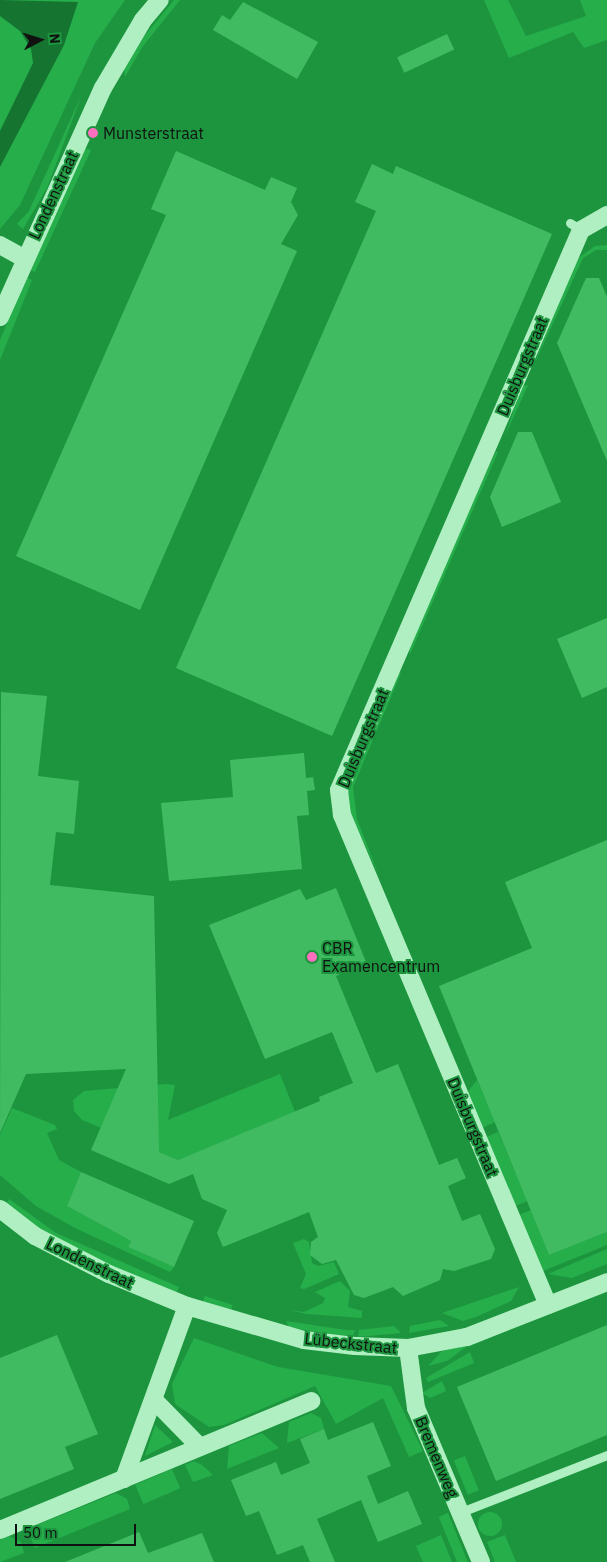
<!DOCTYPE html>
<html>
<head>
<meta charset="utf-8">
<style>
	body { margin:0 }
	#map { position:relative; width:607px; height:1562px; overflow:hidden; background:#1d953f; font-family:"IBM Plex Sans",sans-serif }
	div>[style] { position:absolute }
	.green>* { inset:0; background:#26ae4b; transform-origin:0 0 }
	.round { border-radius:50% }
	.water>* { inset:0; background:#147430 }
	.building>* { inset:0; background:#41bb62; transform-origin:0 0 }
	.lane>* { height:9px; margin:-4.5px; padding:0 4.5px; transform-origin:4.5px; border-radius:4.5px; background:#b0efc1 }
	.street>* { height:18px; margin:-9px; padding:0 9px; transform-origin:9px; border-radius:9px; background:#b0efc1 }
	.dots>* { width:14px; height:14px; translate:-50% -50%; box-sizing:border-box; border:2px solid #1d953f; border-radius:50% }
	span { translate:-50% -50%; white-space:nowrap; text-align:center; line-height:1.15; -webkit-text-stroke:4px #1d953f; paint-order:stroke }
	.poi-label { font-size:16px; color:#111 }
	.left { translate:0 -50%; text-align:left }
	.street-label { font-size:16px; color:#111 }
	.north { position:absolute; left:15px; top:15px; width:50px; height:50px; -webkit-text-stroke:4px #1d953f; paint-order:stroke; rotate:85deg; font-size:14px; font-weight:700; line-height:20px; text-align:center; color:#111 }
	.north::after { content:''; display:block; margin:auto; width:18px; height:22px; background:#111; clip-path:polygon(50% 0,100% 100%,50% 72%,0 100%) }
	.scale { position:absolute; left:15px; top:1524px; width:121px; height:22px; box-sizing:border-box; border:2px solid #111; border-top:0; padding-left:6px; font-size:15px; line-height:18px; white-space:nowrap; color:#111; -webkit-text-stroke:4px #1d953f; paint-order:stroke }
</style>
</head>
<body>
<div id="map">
	<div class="green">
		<i style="clip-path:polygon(0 0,125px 0,95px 43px,20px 205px,0 229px)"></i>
		<i style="clip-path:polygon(174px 0,180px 0,143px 46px,125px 77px,124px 69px,145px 35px)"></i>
		<i style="clip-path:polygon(484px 0,508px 0,526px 36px,586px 16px,580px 0,607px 0,607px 40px,584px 48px,573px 32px,509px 58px)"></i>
		<i style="clip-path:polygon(82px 94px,47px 188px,23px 229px,17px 224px,29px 211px)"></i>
		<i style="clip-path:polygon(84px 148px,91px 150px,35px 272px,30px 270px)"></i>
		<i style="clip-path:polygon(607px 245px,607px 250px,596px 250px,583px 258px,532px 369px,577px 259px,595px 246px)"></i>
		<i style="clip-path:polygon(26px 277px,32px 280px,0 360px,0 340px)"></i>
		<i style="clip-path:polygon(528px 385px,504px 438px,522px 386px)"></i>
		<i style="clip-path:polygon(496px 451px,498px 452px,410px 654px,408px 646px)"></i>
		<i style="clip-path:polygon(401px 673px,353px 787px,357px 819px,379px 876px,347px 806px,346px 790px,395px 674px)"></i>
		<i style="clip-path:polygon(280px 1074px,295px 1112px,178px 1160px,82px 1120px,74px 1111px,73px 1100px,84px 1091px,166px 1084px,175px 1085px,168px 1120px)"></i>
		<i style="clip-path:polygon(477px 1080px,495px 1122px,480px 1129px,466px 1094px)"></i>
		<i style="clip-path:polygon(12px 1108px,55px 1125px,57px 1129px,47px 1133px,59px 1160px,81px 1172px,67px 1206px,131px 1241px,128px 1247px,174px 1267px,170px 1272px,75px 1228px,36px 1206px,0 1175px,0 1135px)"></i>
		<i style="left:498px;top:1132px;width:75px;height:16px;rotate:67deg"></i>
		<i style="clip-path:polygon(9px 1199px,56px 1233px,179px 1287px,176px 1295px,49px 1237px,5px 1205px)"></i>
		<i style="clip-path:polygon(531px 1210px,549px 1255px,607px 1232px,607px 1245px,543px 1271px,516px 1216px)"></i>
		<i style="clip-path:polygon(304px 1239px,309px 1242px,312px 1263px,318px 1266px,334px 1262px,339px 1274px,304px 1289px,300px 1288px,306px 1274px,293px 1243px)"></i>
		<i style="clip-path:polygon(607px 1249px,607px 1264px,572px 1278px,548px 1274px)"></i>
		<i style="clip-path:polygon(340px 1281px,350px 1291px,348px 1307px,362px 1311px,362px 1318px,307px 1314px,289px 1310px,304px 1312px,323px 1303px,325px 1298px,315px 1292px)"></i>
		<i style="clip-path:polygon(519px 1287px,511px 1301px,476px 1317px,463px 1321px,442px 1313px)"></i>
		<i style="left:205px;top:1296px;width:29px;height:8px;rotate:18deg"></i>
		<i style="clip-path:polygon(440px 1320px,449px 1326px,409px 1333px,410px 1326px)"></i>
		<i style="clip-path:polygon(286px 1321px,346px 1330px,355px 1330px,353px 1336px,325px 1334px,289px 1327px)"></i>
		<i style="clip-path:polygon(394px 1326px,401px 1333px,358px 1337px,359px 1330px)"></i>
		<i style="clip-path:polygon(194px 1338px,278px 1367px,391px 1386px,423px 1451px,409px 1457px,383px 1398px,336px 1424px,315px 1386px,224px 1425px,209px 1427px,175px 1404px,172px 1384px)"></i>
		<i style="clip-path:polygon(470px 1344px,447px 1361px,428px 1366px,442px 1351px)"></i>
		<i style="clip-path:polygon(470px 1352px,474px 1363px,428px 1382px,426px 1378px)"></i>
		<i style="clip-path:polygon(442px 1381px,446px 1391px,430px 1398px,422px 1393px)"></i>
		<i style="clip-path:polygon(311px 1413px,321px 1418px,324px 1429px,287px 1443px,289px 1422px)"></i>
		<i style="clip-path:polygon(155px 1425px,173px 1442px,145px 1456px)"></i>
		<i style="clip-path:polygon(262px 1433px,279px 1448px,227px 1469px,229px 1446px)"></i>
		<i style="left:465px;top:1456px;width:37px;height:12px;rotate:68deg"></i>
		<i style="clip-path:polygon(194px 1461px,202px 1465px,213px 1475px,193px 1482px,185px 1465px)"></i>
		<i style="left:172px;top:1469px;width:21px;height:40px;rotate:67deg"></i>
		<i style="clip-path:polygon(116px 1493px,127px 1499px,130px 1509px,35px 1548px,27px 1529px)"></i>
		<i class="round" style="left:478px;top:1512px;width:24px;height:24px"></i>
		<i style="left:448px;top:1513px;width:53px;height:10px;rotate:68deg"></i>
		<i style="clip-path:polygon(441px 1535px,452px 1562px,423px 1562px,416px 1546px)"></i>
		<i style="clip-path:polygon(505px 1535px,516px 1562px,495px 1562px,487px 1542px)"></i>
		<i style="clip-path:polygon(9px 1536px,21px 1542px,24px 1553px,0 1562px,0 1540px)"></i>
	</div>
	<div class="water">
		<i style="clip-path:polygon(0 0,78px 2px,64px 45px,0 167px,0 131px,33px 63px,31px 49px,20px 31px,0 16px)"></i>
	</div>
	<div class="building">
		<i style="clip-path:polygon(243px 2px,318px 42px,297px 79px,213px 30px,222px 15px,230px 20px)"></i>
		<i style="left:447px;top:34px;width:17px;height:55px;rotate:65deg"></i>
		<i style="clip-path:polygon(176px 151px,265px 190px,271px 177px,297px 188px,291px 202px,298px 215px,281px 244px,297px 251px,140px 610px,16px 556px,166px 215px,151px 209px)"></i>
		<i style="clip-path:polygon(372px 164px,393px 174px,396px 166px,552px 234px,332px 736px,176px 668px,376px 211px,355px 202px)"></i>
		<i style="clip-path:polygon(586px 278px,599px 278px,607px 297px,607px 461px,557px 343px)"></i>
		<i style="clip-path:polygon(518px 432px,532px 432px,561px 502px,502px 527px,490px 497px)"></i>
		<i style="clip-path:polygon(607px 618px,607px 687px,582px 698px,557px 639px)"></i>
		<i style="clip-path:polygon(1px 692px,47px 696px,38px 776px,79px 781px,74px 834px,56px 832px,50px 885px,154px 896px,159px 1152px,178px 1160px,320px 1101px,319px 1097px,353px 1083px,332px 1032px,265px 1059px,209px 925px,300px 889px,306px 900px,336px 888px,366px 962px,336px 976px,376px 1073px,398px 1064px,439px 1165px,457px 1158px,466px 1178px,448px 1186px,462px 1221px,480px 1214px,495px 1249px,491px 1259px,454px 1271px,443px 1269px,440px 1280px,403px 1296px,393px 1287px,364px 1298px,354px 1295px,336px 1260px,322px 1264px,310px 1255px,311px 1242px,318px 1237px,309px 1212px,223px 1247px,217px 1233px,227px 1210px,202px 1199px,193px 1174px,169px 1184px,91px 1150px,126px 1069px,26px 1074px,0 1133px)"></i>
		<i style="clip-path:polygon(304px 753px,306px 778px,313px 777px,315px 790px,307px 791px,309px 815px,297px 816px,302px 869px,169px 881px,161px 803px,233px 797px,230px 760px)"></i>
		<i style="clip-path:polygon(607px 840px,607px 1232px,549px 1255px,439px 986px,532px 948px,505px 882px)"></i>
		<i style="clip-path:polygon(81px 1172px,194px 1221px,174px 1267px,128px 1247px,131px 1241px,67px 1206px)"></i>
		<i style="clip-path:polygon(607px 1325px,607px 1435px,496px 1481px,457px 1387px)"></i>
		<i style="clip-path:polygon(57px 1335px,98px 1434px,65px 1447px,74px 1469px,0 1499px,0 1358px)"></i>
		<i style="clip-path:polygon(373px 1422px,391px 1466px,367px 1476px,378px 1504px,408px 1491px,422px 1524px,378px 1542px,361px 1500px,317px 1519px,335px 1562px,310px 1562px,303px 1545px,277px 1555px,259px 1511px,246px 1516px,231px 1480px,276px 1462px,281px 1475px,310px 1463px,300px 1439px,324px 1429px,328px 1440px)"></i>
		<i style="clip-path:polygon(139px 1532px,148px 1553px,202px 1533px,214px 1562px,65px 1562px)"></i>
	</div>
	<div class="lane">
		<i style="left:570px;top:223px;width:13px;rotate:32deg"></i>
		<i style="left:461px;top:1512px;width:157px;rotate:-21.3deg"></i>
	</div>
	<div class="street">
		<i style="left:0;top:245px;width:26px;rotate:29deg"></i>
		<i style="left:0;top:317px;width:251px;rotate:-65.8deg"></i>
		<i style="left:103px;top:88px;width:79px;rotate:-59.5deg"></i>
		<i style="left:143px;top:20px;width:26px;rotate:-50deg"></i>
		<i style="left:0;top:1209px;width:44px;rotate:37.6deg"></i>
		<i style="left:35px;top:1236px;width:83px;rotate:27.2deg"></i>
		<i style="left:109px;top:1274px;width:84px;rotate:22.3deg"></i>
		<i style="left:187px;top:1306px;width:122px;rotate:16.2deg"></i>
		<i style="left:304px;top:1340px;width:51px;rotate:6.7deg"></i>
		<i style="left:355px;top:1346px;width:53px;rotate:2.2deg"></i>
		<i style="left:408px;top:1348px;width:60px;rotate:-10.6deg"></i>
		<i style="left:467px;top:1337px;width:150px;rotate:-21.4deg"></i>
		<i style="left:548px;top:1305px;width:532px;rotate:-112.8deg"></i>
		<i style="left:342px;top:815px;width:25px;rotate:-97deg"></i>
		<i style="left:339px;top:790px;width:610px;rotate:-66.63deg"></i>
		<i style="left:581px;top:230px;width:30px;rotate:-30deg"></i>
		<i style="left:408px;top:1348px;width:61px;rotate:82.4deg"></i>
		<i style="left:416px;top:1408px;width:167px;rotate:67.1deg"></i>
		<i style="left:155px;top:1401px;width:64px;rotate:45.6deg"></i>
		<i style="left:124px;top:1479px;width:184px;rotate:-70deg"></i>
		<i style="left:0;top:1530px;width:337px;rotate:-22.5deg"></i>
	</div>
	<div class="dots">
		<i style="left:93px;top:133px;background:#fe6fc0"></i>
		<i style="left:312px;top:957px;background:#fe6fc0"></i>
	</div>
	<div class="poi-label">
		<span class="left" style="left:103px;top:133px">Munsterstraat</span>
		<span class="left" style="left:322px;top:957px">CBR<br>Examencentrum</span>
	</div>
	<div class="street-label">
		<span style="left:53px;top:195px;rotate:-65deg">Londenstraat</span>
		<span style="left:522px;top:366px;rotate:-67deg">Duisburgstraat</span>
		<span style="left:363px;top:738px;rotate:-67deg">Duisburgstraat</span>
		<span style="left:473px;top:1127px;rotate:67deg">Duisburgstraat</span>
		<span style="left:90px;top:1263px;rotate:26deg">Londenstraat</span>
		<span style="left:351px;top:1343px;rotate:6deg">Lübeckstraat</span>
		<span style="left:437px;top:1457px;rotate:67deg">Bremenweg</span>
	</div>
	<div class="north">N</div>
	<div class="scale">50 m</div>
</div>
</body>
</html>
